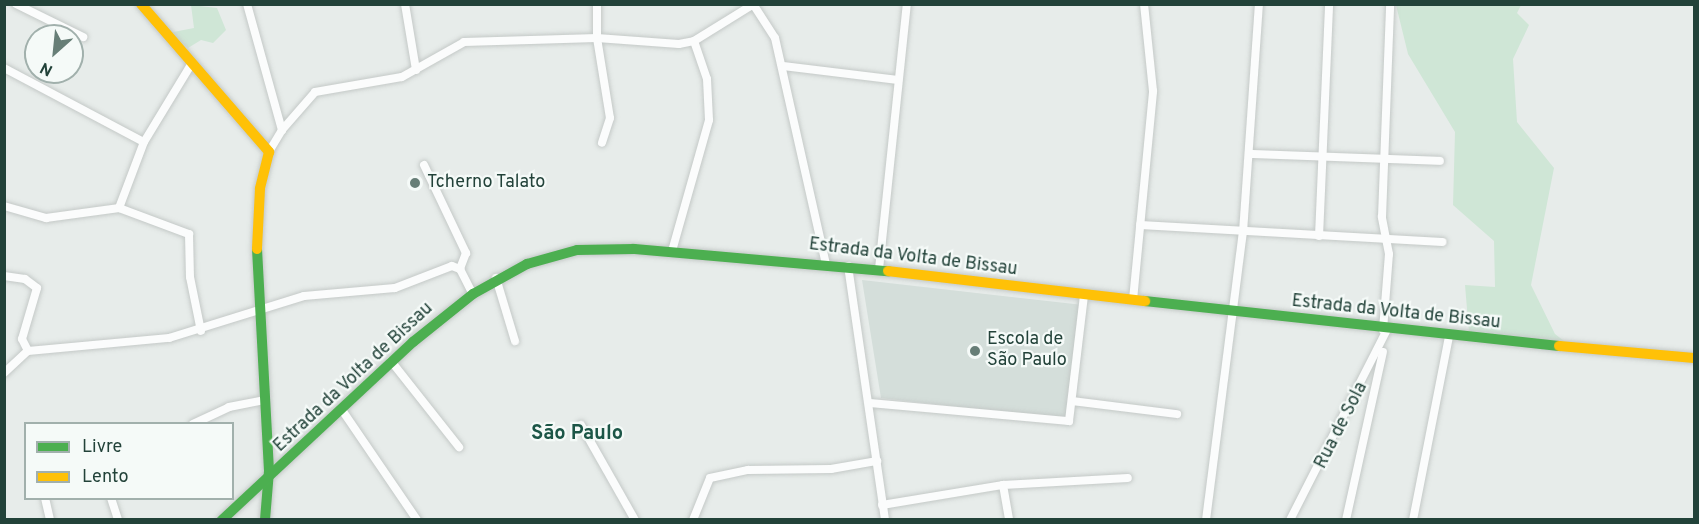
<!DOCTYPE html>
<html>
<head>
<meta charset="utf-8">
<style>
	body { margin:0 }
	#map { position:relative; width:1699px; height:524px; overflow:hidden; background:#e7ecea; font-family:Overpass,sans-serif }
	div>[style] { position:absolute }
	.built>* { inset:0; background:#d4deda }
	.green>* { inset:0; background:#cfe6d6 }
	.roads { filter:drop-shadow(0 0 2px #c4c9c7) drop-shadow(0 0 2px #c4c9c7) }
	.street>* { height:8px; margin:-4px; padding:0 4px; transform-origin:4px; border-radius:4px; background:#fbfcfc }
	.fast>* { height:10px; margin:-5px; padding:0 5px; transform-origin:5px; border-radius:5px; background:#4caf50 }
	.slow>* { height:10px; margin:-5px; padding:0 5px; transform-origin:5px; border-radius:5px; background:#ffc107 }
	.dots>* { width:16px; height:16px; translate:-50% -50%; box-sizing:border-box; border:3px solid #f5faf8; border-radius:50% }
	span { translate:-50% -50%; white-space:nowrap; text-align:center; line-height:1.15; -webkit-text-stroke:4.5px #f5faf8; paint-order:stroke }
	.poi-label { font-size:18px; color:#224239 }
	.left { translate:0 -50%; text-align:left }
	.street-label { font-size:18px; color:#224239 }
	.neighbourhood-label { font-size:20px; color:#1c5647; font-weight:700 }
	.frame { position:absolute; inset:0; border:6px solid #224239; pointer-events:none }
	.legend { position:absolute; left:24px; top:422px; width:210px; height:78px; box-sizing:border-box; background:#f5faf8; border:2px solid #a1b0ac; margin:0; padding:8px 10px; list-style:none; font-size:18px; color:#224239 }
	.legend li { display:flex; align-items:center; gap:12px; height:30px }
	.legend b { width:30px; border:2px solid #a1b0ac }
	.north { position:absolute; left:24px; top:24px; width:60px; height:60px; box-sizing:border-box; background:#f5faf8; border:2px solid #a1b0ac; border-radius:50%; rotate:207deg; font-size:16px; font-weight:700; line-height:24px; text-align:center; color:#224239 }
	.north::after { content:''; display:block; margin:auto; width:21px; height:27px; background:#677e77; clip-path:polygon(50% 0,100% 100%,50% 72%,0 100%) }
</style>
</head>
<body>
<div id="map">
	<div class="built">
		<i style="clip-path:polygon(862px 280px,1083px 305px,1065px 419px,881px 398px)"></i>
	</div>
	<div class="green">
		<i style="clip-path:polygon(191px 5px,217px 8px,226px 30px,213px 43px,201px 40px,188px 48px,168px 33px,194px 28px)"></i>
		<i style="clip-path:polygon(1396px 5px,1521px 5px,1517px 13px,1529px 25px,1513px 59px,1517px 122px,1554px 168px,1531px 285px,1555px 334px,1568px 344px,1469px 333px,1465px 285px,1495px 287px,1494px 241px,1453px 205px,1455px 132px,1408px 54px)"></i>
	</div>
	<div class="roads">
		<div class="street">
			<i style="left:16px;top:4px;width:75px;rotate:26.2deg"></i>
			<i style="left:247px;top:4px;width:131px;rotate:74.5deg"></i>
			<i style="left:282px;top:130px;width:26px;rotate:121deg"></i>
			<i style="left:405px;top:4px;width:67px;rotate:80.5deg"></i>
			<i style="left:597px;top:4px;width:34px;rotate:90deg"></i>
			<i style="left:597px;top:38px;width:81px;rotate:80.8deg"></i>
			<i style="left:610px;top:118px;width:26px;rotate:108deg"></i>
			<i style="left:753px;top:4px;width:40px;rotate:57.1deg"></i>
			<i style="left:775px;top:38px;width:232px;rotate:77.3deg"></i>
			<i style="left:783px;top:66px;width:116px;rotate:6.9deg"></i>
			<i style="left:4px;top:68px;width:158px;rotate:27.9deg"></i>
			<i style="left:282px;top:130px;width:50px;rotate:-49deg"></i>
			<i style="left:315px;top:92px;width:88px;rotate:-9.8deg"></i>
			<i style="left:402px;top:77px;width:71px;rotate:-29.4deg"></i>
			<i style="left:464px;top:42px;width:133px;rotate:-1.7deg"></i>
			<i style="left:597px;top:38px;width:82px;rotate:4.2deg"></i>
			<i style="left:679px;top:44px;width:15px;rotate:-11deg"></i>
			<i style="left:694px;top:41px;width:70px;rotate:-31.7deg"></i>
			<i style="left:1250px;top:154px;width:190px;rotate:2.1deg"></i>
			<i style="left:424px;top:165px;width:98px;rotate:64.5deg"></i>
			<i style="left:466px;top:253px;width:17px;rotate:111deg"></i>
			<i style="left:4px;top:206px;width:44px;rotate:15.9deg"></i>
			<i style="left:46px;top:218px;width:74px;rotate:-7.8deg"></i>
			<i style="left:119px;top:208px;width:71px;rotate:-69.3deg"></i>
			<i style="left:144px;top:142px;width:92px;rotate:-58.7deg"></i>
			<i style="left:119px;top:208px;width:75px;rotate:20.4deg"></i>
			<i style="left:189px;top:234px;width:43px;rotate:88.7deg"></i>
			<i style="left:190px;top:277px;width:55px;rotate:78.5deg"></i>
			<i style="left:1140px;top:225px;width:303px;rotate:3.2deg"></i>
			<i style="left:1319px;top:236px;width:232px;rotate:-87.5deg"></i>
			<i style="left:672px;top:251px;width:136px;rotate:-74.2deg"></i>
			<i style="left:709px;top:120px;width:41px;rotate:-92.8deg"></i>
			<i style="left:707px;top:79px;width:40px;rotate:-108.9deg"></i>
			<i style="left:848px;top:266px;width:257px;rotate:81.7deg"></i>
			<i style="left:879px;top:269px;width:266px;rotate:-84deg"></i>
			<i style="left:4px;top:276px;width:21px;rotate:8deg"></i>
			<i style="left:25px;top:279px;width:15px;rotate:37deg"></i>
			<i style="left:37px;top:288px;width:53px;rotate:106.4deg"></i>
			<i style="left:22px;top:339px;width:13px;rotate:63deg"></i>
			<i style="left:496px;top:278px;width:66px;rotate:73.2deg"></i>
			<i style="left:1133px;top:300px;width:210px;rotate:-84.5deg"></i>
			<i style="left:1153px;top:91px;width:87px;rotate:-95.9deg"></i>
			<i style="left:1383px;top:330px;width:76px;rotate:-85.5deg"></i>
			<i style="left:1389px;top:254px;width:38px;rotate:-101deg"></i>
			<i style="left:1382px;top:217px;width:213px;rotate:-87.8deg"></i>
			<i style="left:391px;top:361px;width:110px;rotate:51.7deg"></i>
			<i style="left:4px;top:373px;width:33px;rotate:-43deg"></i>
			<i style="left:28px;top:351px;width:142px;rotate:-5.3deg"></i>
			<i style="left:169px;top:338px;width:141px;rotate:-17.3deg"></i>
			<i style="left:304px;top:296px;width:91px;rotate:-5deg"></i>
			<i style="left:395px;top:288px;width:61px;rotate:-21.1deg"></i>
			<i style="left:452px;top:266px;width:9px;rotate:21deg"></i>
			<i style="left:460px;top:269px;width:28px;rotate:63deg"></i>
			<i style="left:1072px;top:401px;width:106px;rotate:7.1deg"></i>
			<i style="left:870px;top:403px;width:200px;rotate:5.2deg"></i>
			<i style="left:1069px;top:421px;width:127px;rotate:-83.2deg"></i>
			<i style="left:342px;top:410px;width:133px;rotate:55.7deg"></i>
			<i style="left:193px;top:424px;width:40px;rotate:-25deg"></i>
			<i style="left:229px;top:407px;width:37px;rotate:-11deg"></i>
			<i style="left:581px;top:425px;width:109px;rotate:60.4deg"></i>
			<i style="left:1003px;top:485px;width:36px;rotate:80deg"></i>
			<i style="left:45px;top:498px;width:23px;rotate:77deg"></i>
			<i style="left:111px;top:498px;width:23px;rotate:72deg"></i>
			<i style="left:882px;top:505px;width:123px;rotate:-9.4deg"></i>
			<i style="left:1003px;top:485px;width:125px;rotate:-3.2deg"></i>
			<i style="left:693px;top:520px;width:45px;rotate:-68deg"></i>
			<i style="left:710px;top:478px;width:39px;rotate:-12deg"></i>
			<i style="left:748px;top:470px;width:83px;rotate:-0.7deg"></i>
			<i style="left:831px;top:469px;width:47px;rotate:-9.9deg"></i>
			<i style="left:1206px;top:520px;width:290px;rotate:-82.7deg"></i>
			<i style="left:1243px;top:232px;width:229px;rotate:-86deg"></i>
			<i style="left:1290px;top:520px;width:213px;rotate:-63deg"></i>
			<i style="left:1346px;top:520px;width:172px;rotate:-77.6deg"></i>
			<i style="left:1413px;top:520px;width:187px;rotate:-78.9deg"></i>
		</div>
		<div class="fast">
			<i style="left:257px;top:249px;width:222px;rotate:86.9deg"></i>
			<i style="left:269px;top:471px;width:49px;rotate:94.7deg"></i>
			<i style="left:1145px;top:301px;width:416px;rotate:6.2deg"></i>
			<i style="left:222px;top:520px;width:261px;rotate:-43deg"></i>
			<i style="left:413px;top:342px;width:77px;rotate:-38.7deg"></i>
			<i style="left:473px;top:294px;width:62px;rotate:-29.1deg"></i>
			<i style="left:527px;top:264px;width:52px;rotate:-15.6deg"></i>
			<i style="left:577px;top:250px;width:57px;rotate:-1deg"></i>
			<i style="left:634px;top:249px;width:255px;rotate:5deg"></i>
		</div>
		<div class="slow">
			<i style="left:141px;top:4px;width:196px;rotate:49.1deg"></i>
			<i style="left:269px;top:152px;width:38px;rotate:104deg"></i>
			<i style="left:260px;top:189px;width:60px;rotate:92.9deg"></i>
			<i style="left:888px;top:271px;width:259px;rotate:6.7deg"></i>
			<i style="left:1559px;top:346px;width:136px;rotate:5.1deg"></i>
		</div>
	</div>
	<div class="dots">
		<i style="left:415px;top:183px;background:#677e77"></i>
		<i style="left:975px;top:351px;background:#677e77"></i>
	</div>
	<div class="poi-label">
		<span class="left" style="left:427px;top:183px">Tcherno Talato</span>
		<span class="left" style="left:987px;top:351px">Escola de<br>São Paulo</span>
	</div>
	<div class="street-label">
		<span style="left:913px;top:258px;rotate:7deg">Estrada da Volta de Bissau</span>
		<span style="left:1396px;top:313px;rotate:6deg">Estrada da Volta de Bissau</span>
		<span style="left:354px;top:378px;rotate:-43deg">Estrada da Volta de Bissau</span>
		<span style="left:1342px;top:426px;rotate:-63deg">Rua de Sola</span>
	</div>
	<div class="neighbourhood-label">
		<span style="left:577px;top:434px">São Paulo</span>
	</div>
	<div class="frame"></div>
	<ul class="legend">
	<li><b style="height:8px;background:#4caf50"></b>Livre</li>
	<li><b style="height:8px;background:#ffc107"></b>Lento</li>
	</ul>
	<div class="north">N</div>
</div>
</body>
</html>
